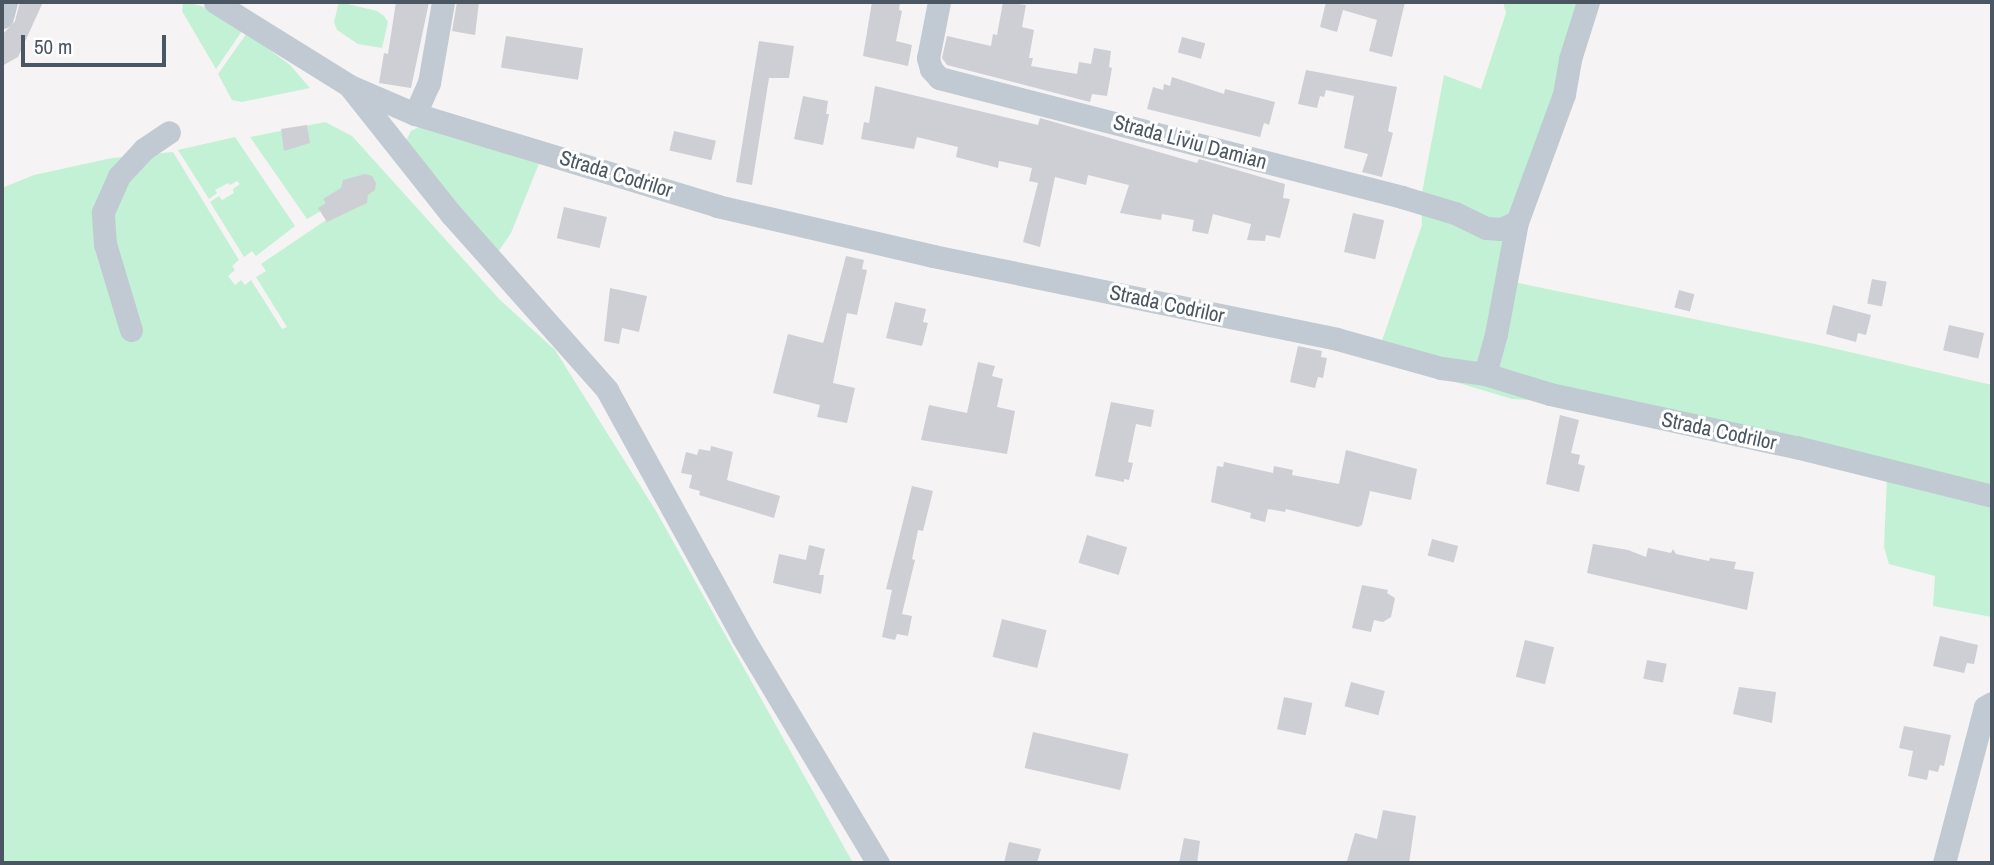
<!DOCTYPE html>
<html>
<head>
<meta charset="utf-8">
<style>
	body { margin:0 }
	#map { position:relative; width:1994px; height:865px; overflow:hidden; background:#f5f3f3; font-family:"Archivo Narrow",sans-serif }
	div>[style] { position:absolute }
	.green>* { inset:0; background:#c3f1d5 }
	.building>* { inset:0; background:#cdcfd5; transform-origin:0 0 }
	.minor>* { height:23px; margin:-11.5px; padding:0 11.5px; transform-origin:11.5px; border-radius:11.5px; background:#c1cad2 }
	span { translate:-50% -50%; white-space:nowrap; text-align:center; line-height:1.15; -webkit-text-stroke:6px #fff; paint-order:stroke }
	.street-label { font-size:21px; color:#4a5661 }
	.frame { position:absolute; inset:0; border:4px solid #4a5661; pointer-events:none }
	.scale { position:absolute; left:21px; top:35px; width:145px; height:32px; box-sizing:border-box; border:4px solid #4a5661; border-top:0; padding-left:9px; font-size:21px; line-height:24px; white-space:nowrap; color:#4a5661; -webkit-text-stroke:5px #fff; paint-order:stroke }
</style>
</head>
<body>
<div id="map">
	<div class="green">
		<i style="clip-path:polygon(186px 2px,208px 8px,242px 31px,216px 69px,182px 11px,183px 4px)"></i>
		<i style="clip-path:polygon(339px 2px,377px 11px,384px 16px,388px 22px,382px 48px,358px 44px,337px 30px,334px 22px)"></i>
		<i style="clip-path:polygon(1503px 2px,1595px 2px,1499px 279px,1815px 344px,1992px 385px,1992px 617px,1933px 606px,1935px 576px,1889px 564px,1884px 547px,1887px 477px,1534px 400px,1512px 399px,1376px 358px,1422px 225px,1421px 198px,1444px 75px,1481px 89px,1506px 13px)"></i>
		<i style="clip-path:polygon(247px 33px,290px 65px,310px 88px,242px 102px,232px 100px,218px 74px)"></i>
		<i style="clip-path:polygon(325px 122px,352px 136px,500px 300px,555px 350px,656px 511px,853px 863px,2px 863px,2px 188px,34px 175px,112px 158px,173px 152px,239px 260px,232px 266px,235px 270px,228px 276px,235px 285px,241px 280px,245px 285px,251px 280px,282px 329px,287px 327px,256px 277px,266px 271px,261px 264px,335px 214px,329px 206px,307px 219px,250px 137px)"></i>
		<i style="clip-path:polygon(419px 127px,540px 161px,511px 233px,498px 252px,472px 225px,406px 141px,411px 131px)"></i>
		<i style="clip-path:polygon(235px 137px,295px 226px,256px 256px,252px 251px,244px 257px,210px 202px,219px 196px,222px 200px,234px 193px,233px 189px,240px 184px,237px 181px,230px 185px,228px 183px,215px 190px,217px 193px,209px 199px,178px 150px)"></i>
	</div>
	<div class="building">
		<i style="clip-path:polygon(20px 2px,43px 2px,18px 57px,2px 66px,2px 35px,15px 21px)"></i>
		<i style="clip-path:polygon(396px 2px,429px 2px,411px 88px,379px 83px,384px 53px,388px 54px)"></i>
		<i style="clip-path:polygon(457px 2px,479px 2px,475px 35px,452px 31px)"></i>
		<i style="clip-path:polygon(872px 2px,900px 2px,899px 10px,902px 11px,896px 41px,912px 45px,908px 66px,863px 56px)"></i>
		<i style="clip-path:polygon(1003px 2px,1026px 5px,1022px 27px,1034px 30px,1029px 58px,1033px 58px,1031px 66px,1077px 74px,1079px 62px,1091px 64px,1094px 48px,1111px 51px,1109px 67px,1112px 68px,1107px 96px,1092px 94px,1090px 102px,947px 65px,942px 58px,947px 36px,991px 46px,993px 34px,997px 35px)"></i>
		<i style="clip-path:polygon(1326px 2px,1405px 2px,1392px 57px,1369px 51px,1377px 20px,1343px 10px,1337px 32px,1320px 27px)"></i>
		<i style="left:506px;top:36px;width:78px;height:32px;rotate:9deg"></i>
		<i style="left:1182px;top:37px;width:24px;height:16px;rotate:15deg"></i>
		<i style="clip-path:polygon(759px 41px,794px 46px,789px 78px,769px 78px,752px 185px,736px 182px)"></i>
		<i style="clip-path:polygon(1306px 70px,1397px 87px,1388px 131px,1393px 133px,1382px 177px,1362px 172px,1368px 154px,1344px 148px,1354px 96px,1326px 90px,1324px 97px,1320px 96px,1317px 108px,1298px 104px)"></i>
		<i style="clip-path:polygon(1172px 77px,1224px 94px,1225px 89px,1275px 102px,1269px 125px,1264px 123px,1260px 137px,1147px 109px,1153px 87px,1163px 90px,1164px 84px,1170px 86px)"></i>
		<i style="clip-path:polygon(875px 86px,1038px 125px,1040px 118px,1197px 163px,1199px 159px,1285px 184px,1283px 198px,1290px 199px,1280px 238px,1266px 235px,1265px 241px,1247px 240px,1251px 224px,1213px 214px,1208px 234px,1192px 231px,1194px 220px,1162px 214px,1161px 220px,1120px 213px,1129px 185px,1088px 175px,1086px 185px,1055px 177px,1040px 247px,1023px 242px,1038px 183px,1029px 181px,1032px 168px,999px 161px,998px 168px,956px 157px,958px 147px,917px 137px,914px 149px,861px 139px,864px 122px,869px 123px)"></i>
		<i style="clip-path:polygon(803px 96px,828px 101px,826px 114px,829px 114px,823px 145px,794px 139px)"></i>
		<i style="clip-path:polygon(307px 125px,310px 143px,284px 151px,281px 129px)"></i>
		<i style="left:674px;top:131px;width:43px;height:20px;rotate:13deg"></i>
		<i style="clip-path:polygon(365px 174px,372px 176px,376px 183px,375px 190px,368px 195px,367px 203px,327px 222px,318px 208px,326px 203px,323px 199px,341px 188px,343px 180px)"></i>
		<i style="left:564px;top:207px;width:44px;height:32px;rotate:13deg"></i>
		<i style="left:1353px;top:213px;width:32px;height:40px;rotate:13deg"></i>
		<i style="clip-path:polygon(846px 256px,864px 260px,862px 269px,867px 270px,857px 315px,847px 313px,833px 383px,855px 388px,847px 423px,817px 417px,820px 405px,773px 393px,788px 334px,823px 343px,824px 340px)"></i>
		<i style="left:1872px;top:279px;width:15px;height:25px;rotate:11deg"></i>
		<i style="clip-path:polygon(610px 288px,647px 296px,639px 332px,622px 328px,619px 344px,604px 341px)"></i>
		<i style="left:1679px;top:290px;width:16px;height:18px;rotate:15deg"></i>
		<i style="clip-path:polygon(895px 302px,926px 309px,923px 322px,928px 323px,922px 346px,886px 338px)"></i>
		<i style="clip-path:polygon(1833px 305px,1871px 315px,1866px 335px,1858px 333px,1856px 342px,1826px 334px)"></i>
		<i style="left:1949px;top:325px;width:36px;height:26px;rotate:13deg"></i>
		<i style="clip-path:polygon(1298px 346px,1322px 351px,1321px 357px,1327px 358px,1323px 378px,1318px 377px,1315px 388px,1290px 382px)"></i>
		<i style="clip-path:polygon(978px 362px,995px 366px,992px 376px,1003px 379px,997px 407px,1015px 411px,1007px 454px,921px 440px,929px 405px,967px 413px)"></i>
		<i style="clip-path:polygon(1111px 402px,1154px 410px,1151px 427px,1136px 424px,1128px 462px,1133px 463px,1129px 480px,1124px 479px,1124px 482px,1095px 476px)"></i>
		<i style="clip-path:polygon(1560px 415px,1579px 420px,1571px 453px,1580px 455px,1578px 464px,1585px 466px,1579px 492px,1546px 484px)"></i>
		<i style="clip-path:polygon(711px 446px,733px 452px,727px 480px,780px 496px,774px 518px,699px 495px,700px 491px,689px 488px,692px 475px,681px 473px,686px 452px,697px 455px,699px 449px,710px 451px)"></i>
		<i style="clip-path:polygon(1346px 450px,1417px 469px,1411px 500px,1370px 491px,1362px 525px,1358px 527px,1286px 509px,1285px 512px,1268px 509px,1265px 522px,1250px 518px,1251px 513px,1211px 502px,1217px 466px,1223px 467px,1224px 462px,1273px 473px,1274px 466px,1293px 470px,1292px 475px,1339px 484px)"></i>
		<i style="clip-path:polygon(912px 486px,933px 491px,923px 531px,918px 530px,912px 559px,915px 560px,902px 614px,912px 616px,908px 636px,897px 634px,895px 640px,882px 637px,892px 590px,886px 589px)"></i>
		<i style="left:1087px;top:535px;width:42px;height:29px;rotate:17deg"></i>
		<i style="left:1432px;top:539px;width:27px;height:17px;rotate:15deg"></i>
		<i style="clip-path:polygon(1593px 544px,1628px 550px,1646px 557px,1648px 548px,1671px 553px,1673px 549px,1676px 554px,1709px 561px,1710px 558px,1736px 562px,1734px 569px,1754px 572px,1747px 610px,1587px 573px)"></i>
		<i style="clip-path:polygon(809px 545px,825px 549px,819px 575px,824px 575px,821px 594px,773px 583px,779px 554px,806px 560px)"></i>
		<i style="clip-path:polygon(1362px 585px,1388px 590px,1387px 593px,1395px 598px,1391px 617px,1383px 622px,1374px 620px,1371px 632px,1352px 628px)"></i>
		<i style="left:1002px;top:619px;width:46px;height:39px;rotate:14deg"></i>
		<i style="clip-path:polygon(1940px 636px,1978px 645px,1974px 664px,1967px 663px,1964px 673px,1933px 666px)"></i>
		<i style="left:1525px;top:640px;width:30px;height:38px;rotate:14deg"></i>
		<i style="left:1647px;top:660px;width:20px;height:19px;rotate:11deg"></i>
		<i style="left:1351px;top:682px;width:35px;height:25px;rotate:15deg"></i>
		<i style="clip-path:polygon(1739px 687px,1776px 692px,1772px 723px,1733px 714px)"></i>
		<i style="left:1284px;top:697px;width:29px;height:33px;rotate:12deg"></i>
		<i style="clip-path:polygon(1904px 726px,1951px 735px,1944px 766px,1940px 765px,1938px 772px,1929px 770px,1927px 780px,1908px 776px,1913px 751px,1899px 748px)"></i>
		<i style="left:1033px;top:732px;width:98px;height:37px;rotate:13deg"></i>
		<i style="clip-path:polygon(1383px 810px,1416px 816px,1409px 863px,1347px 861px,1355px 833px,1377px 839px)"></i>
		<i style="clip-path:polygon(1184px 838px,1200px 841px,1197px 863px,1179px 863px)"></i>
		<i style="clip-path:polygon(1009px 842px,1041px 849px,1037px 863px,1004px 863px)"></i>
	</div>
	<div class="minor">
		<i style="left:215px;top:2px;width:159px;rotate:31.9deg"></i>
		<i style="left:350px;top:86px;width:71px;rotate:23.3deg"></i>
		<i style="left:415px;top:114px;width:316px;rotate:16.9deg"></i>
		<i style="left:717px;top:206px;width:222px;rotate:13deg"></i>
		<i style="left:933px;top:256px;width:412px;rotate:11.6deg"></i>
		<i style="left:1337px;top:339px;width:108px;rotate:15.6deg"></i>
		<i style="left:1441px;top:368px;width:44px;rotate:7.8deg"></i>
		<i style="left:1485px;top:374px;width:68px;rotate:17.1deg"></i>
		<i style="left:1550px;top:394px;width:252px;rotate:12.2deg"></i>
		<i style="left:1796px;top:447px;width:202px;rotate:14deg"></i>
		<i style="left:939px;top:2px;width:57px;rotate:101.1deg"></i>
		<i style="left:928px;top:58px;width:11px;rotate:75deg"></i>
		<i style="left:931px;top:69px;width:12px;rotate:48deg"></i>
		<i style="left:939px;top:78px;width:478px;rotate:14.4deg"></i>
		<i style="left:1402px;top:197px;width:55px;rotate:16.8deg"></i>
		<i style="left:1455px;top:213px;width:34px;rotate:26deg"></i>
		<i style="left:1486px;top:228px;width:15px;rotate:4deg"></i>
		<i style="left:1501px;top:229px;width:17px;rotate:-24deg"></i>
		<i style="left:2px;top:17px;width:16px;rotate:-75deg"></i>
		<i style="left:351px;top:88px;width:161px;rotate:51.6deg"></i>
		<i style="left:451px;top:214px;width:235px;rotate:48.4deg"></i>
		<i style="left:607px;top:390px;width:281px;rotate:61.2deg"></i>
		<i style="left:742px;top:636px;width:265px;rotate:59.1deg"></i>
		<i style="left:415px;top:114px;width:34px;rotate:-66deg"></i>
		<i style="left:429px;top:83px;width:82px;rotate:-80.2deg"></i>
		<i style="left:131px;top:330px;width:90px;rotate:-106.8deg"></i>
		<i style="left:105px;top:244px;width:32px;rotate:-94deg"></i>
		<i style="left:103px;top:212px;width:39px;rotate:-66deg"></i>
		<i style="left:119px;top:176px;width:37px;rotate:-47deg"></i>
		<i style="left:144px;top:149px;width:30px;rotate:-34deg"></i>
		<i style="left:1485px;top:374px;width:41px;rotate:-74.6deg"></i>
		<i style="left:1496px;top:334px;width:114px;rotate:-79.4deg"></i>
		<i style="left:1517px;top:222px;width:136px;rotate:-69.8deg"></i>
		<i style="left:1564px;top:94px;width:36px;rotate:-80deg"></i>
		<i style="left:1570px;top:59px;width:60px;rotate:-72.5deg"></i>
		<i style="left:1944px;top:863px;width:161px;rotate:-75.3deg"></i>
		<i style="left:1985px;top:707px;width:8px;rotate:-30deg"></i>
	</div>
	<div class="street-label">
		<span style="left:1190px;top:142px;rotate:15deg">Strada Liviu Damian</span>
		<span style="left:616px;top:174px;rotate:17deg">Strada Codrilor</span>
		<span style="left:1167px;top:304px;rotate:12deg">Strada Codrilor</span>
		<span style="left:1719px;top:431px;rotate:12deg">Strada Codrilor</span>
	</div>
	<div class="frame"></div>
	<div class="scale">50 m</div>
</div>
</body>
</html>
